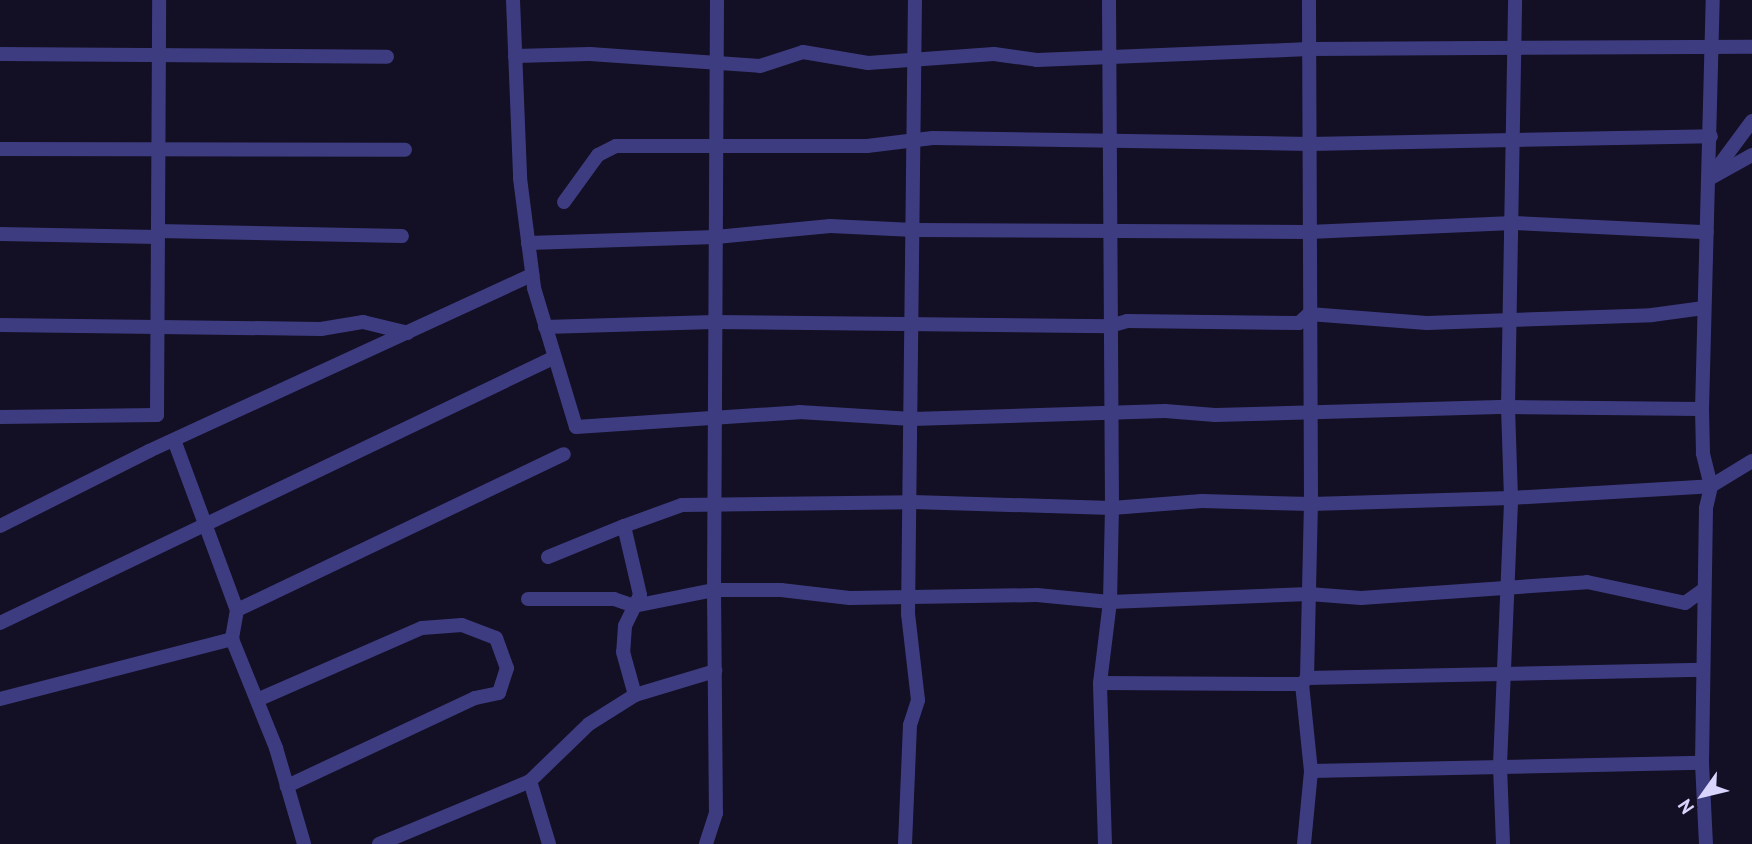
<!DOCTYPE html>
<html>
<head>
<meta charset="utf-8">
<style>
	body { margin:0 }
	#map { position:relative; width:1752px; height:844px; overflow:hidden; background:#130f24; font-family:"PT Sans",sans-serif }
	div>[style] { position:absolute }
	.minor>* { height:14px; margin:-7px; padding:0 7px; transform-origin:7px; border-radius:7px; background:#3e3c81 }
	span { translate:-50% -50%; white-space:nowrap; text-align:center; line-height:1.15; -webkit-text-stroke:5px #130f24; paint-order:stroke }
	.north { position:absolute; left:1668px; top:760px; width:70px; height:70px; -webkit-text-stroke:5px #130f24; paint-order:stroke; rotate:236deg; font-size:19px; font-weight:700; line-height:28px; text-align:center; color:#d8d4fe }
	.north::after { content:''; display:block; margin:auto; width:24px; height:32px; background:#d8d4fe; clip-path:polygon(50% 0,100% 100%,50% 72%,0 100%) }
</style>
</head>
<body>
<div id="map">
	<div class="minor">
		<i style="left:513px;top:0;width:178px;rotate:87.7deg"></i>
		<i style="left:520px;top:178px;width:111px;rotate:82.7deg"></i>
		<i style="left:534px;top:288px;width:145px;rotate:73.2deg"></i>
		<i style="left:576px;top:427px;width:224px;rotate:-3.8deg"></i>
		<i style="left:799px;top:412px;width:113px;rotate:3.5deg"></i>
		<i style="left:912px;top:419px;width:253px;rotate:-1.8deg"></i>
		<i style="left:1165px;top:411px;width:50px;rotate:4.6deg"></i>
		<i style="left:1215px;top:415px;width:293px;rotate:-1.6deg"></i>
		<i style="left:1508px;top:407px;width:194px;rotate:0.6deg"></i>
		<i style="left:717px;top:0;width:590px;rotate:90.29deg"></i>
		<i style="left:714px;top:590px;width:67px"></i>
		<i style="left:781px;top:590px;width:69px;rotate:6.6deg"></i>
		<i style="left:850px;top:598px;width:187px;rotate:-0.9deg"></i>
		<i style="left:1037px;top:595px;width:73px;rotate:5.5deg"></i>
		<i style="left:1110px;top:602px;width:199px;rotate:-2.3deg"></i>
		<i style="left:1309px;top:594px;width:52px;rotate:4.4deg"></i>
		<i style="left:1361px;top:598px;width:227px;rotate:-4deg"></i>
		<i style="left:1587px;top:582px;width:100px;rotate:12.1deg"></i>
		<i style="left:1685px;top:603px;width:22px;rotate:-36deg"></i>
		<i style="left:0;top:54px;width:387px;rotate:0.4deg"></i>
		<i style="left:515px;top:56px;width:75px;rotate:-1.5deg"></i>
		<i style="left:590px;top:54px;width:170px;rotate:4deg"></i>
		<i style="left:760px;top:66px;width:45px;rotate:-18deg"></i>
		<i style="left:803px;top:52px;width:66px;rotate:9.6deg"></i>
		<i style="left:868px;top:63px;width:126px;rotate:-4.1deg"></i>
		<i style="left:994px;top:54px;width:43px;rotate:7.9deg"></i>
		<i style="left:1037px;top:60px;width:272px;rotate:-2.3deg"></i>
		<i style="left:1309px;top:49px;width:443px;rotate:-0.3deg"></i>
		<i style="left:1752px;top:121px;width:72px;rotate:126.6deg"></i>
		<i style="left:1709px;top:179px;width:49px;rotate:-29.2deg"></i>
		<i style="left:0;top:149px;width:405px;rotate:0.1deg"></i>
		<i style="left:564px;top:202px;width:58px;rotate:-54.1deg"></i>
		<i style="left:598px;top:155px;width:20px;rotate:-27deg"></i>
		<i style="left:616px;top:146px;width:251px"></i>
		<i style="left:867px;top:146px;width:66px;rotate:-6.9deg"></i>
		<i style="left:933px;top:138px;width:376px;rotate:0.9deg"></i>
		<i style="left:1309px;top:144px;width:402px;rotate:-1.1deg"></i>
		<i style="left:158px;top:231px;width:244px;rotate:1.2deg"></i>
		<i style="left:0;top:234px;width:158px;rotate:1.1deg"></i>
		<i style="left:528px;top:243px;width:188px;rotate:-1.8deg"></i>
		<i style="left:716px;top:237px;width:115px;rotate:-5.5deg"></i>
		<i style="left:830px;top:226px;width:84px;rotate:2.7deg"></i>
		<i style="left:914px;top:230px;width:395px;rotate:0.3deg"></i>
		<i style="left:1309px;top:232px;width:204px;rotate:-2.5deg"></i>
		<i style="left:1513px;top:223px;width:194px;rotate:2.7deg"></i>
		<i style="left:0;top:325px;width:321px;rotate:0.7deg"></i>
		<i style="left:321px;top:329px;width:43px;rotate:-9.5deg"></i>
		<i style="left:363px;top:322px;width:46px;rotate:13.7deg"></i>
		<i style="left:545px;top:327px;width:169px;rotate:-1.7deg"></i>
		<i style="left:714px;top:322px;width:396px;rotate:0.6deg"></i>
		<i style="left:1110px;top:326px;width:18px;rotate:-16deg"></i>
		<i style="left:1127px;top:321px;width:172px;rotate:0.7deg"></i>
		<i style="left:1299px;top:323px;width:13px;rotate:-42deg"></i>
		<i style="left:1309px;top:314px;width:118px;rotate:4.4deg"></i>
		<i style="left:1427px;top:323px;width:225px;rotate:-2deg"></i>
		<i style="left:1652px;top:315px;width:52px;rotate:-7.7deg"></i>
		<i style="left:0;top:417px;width:157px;rotate:-0.7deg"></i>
		<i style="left:157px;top:415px;width:415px;rotate:-89.7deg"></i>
		<i style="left:174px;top:440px;width:181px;rotate:69.7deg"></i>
		<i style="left:237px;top:610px;width:29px;rotate:100deg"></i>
		<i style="left:232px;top:639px;width:118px;rotate:68deg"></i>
		<i style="left:276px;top:748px;width:100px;rotate:73.7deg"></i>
		<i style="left:0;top:526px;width:167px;rotate:-26.7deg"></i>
		<i style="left:149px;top:451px;width:422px;rotate:-24.7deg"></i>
		<i style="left:624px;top:526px;width:62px;rotate:-19.9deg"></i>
		<i style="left:682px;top:505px;width:230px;rotate:-0.7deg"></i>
		<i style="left:912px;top:502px;width:200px;rotate:1.7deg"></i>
		<i style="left:1112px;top:508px;width:90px;rotate:-4.4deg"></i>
		<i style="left:1202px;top:501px;width:109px;rotate:1.6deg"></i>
		<i style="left:1311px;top:504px;width:200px;rotate:-1.7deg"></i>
		<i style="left:1511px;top:498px;width:200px;rotate:-3.4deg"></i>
		<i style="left:1711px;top:486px;width:34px;rotate:-104deg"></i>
		<i style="left:1703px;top:453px;width:44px;rotate:-91.3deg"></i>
		<i style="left:1702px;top:409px;width:409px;rotate:-88.5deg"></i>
		<i style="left:548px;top:557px;width:82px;rotate:-22.2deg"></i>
		<i style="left:624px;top:526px;width:71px;rotate:76.9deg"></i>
		<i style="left:640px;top:595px;width:34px;rotate:116deg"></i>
		<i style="left:625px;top:626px;width:26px;rotate:94deg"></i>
		<i style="left:623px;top:652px;width:45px;rotate:74.4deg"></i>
		<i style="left:528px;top:599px;width:86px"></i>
		<i style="left:614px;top:599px;width:21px;rotate:19deg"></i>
		<i style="left:634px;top:606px;width:82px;rotate:-11.3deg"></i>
		<i style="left:714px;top:590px;width:223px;rotate:89.5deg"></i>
		<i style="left:716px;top:813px;width:33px;rotate:108deg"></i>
		<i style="left:237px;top:610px;width:362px;rotate:-25.5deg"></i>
		<i style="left:0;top:623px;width:613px;rotate:-25.6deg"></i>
		<i style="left:1307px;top:678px;width:396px;rotate:-1.2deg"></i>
		<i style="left:1100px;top:683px;width:82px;rotate:-83deg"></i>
		<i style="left:1110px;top:602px;width:94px;rotate:-88.8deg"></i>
		<i style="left:1112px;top:508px;width:508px;rotate:-90.34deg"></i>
		<i style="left:1302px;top:684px;width:8px;rotate:-50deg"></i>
		<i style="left:1307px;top:678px;width:174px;rotate:-88.7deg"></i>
		<i style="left:1311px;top:504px;width:504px;rotate:-90.23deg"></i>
		<i style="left:0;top:699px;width:240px;rotate:-14.5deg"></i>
		<i style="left:257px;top:700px;width:180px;rotate:-23.6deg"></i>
		<i style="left:422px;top:628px;width:40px;rotate:-4.3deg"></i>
		<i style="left:462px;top:625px;width:36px;rotate:21deg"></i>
		<i style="left:496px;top:638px;width:32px;rotate:70deg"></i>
		<i style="left:507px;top:668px;width:26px;rotate:108deg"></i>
		<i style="left:499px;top:693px;width:25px;rotate:168deg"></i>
		<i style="left:475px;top:698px;width:208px;rotate:154.9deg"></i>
		<i style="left:1702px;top:763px;width:81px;rotate:87.2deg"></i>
		<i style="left:530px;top:781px;width:66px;rotate:73.2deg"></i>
		<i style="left:379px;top:844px;width:164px;rotate:-22.6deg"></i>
		<i style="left:530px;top:781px;width:82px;rotate:-44deg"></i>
		<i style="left:589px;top:724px;width:54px;rotate:-32.2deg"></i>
		<i style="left:635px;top:695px;width:84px;rotate:-16.7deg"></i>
		<i style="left:905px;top:844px;width:119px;rotate:-87.6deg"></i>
		<i style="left:910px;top:725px;width:26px;rotate:-72deg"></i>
		<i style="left:918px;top:700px;width:87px;rotate:-96.6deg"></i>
		<i style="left:908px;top:614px;width:614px;rotate:-89.35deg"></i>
		<i style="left:1105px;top:844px;width:161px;rotate:-91.8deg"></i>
		<i style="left:1100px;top:683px;width:202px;rotate:0.3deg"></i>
		<i style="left:1302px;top:684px;width:87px;rotate:84.1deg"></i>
		<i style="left:1311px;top:771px;width:391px;rotate:-1.2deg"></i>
		<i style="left:1702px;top:763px;width:255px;rotate:-89.1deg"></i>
		<i style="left:1706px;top:508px;width:23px;rotate:-77deg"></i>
		<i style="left:1711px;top:486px;width:48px;rotate:-31.4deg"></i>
		<i style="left:1304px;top:844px;width:73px;rotate:-84.5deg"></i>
		<i style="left:1503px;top:844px;width:79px;rotate:-92.2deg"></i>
		<i style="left:1500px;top:765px;width:267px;rotate:-87.6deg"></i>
		<i style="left:1511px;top:498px;width:91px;rotate:-91.9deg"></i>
		<i style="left:1508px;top:407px;width:407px;rotate:-89deg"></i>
	</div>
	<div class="north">N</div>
</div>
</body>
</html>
